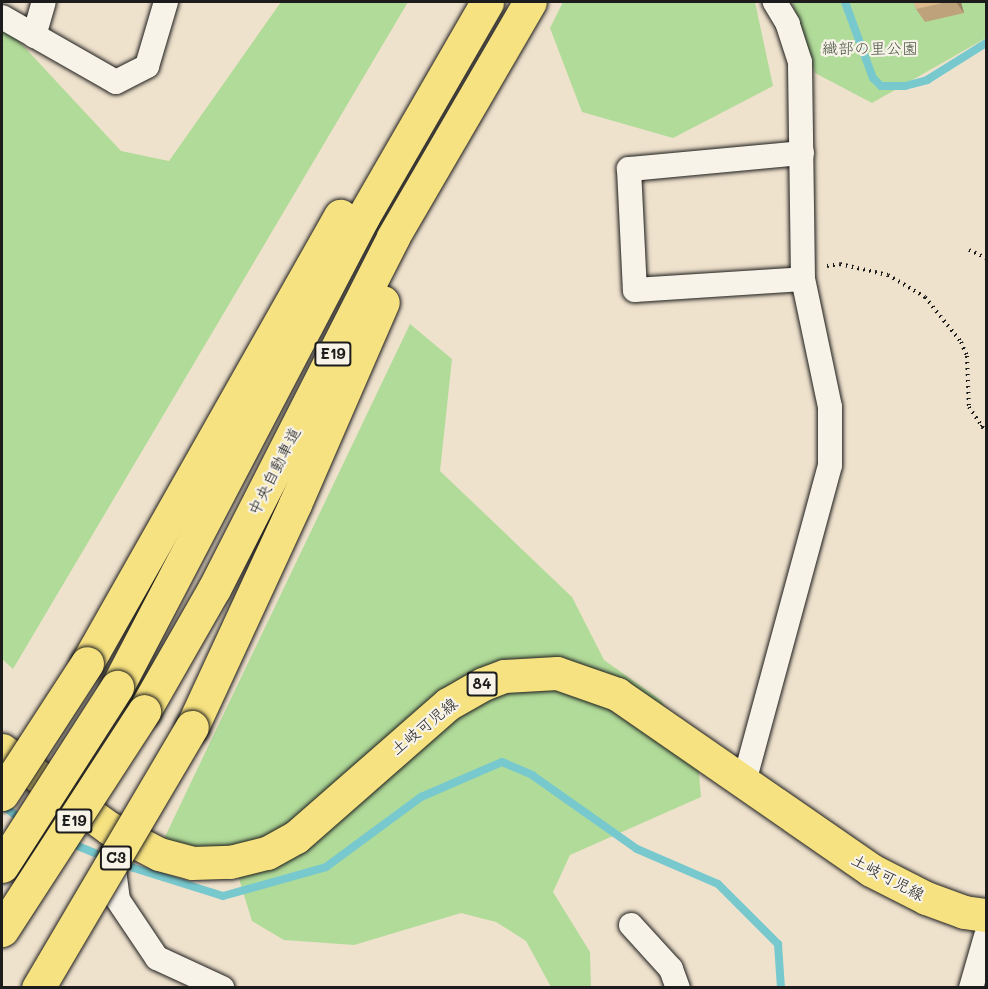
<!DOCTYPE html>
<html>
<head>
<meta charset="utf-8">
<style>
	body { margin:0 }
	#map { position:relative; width:988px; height:989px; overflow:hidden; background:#efe2cd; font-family:Mali,"Klee One",sans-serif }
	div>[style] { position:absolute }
	.green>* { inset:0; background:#b1db99 }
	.stream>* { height:8px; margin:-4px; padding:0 4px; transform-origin:4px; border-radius:4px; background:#78c9ce }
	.path>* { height:4px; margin-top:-2px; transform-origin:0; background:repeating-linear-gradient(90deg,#1c1c1c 0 1.5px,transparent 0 6px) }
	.roads { filter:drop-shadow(0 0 2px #1c1c1c) drop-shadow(0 0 2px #1c1c1c) }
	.minor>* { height:24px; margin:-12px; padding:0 12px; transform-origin:12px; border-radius:12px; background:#f7f3e8 }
	.primary>* { height:33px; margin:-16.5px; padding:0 16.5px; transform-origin:16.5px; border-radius:16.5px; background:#f7e281 }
	.motorway>* { height:33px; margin:-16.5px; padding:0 16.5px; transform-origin:16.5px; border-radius:16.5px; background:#f7e281 }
	.bridges { filter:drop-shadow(0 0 2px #1c1c1c) drop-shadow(0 0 2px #1c1c1c) }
	.motorway-bridge>* { height:33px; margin:-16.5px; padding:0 16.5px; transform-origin:16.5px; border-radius:16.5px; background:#f7e281 }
	.wall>* { inset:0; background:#bda27b }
	.shaded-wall>* { inset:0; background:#9a8464 }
	.building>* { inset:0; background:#dcbc8f }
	span { translate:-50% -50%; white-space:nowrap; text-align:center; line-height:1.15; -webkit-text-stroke:4.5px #f7f3e8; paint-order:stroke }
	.shield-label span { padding:2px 4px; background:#f7f3e8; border:2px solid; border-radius:4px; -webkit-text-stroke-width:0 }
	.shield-label { font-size:15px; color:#1c1c1c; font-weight:700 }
	.park-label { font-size:16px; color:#495542 }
	.street-label { font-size:16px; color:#1c1c1c }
	.frame { position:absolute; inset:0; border:3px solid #1c1c1c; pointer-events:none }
</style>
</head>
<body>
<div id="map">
	<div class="green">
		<i style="clip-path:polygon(281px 2px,408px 2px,13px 669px,2px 659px,2px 23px,121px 151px,169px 161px)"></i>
		<i style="clip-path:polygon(563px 2px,755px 2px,773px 86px,673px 138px,582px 112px,550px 28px)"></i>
		<i style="clip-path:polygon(792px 2px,986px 2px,986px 38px,872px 103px,815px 73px)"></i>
		<i style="clip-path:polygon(410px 324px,452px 359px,440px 471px,572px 597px,604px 660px,661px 700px,698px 762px,701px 797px,570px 855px,553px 892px,590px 952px,591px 987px,551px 987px,526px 941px,496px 922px,461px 913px,354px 945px,284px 940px,252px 921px,231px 853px,162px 843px)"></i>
	</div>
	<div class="stream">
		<i style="left:845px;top:2px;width:81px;rotate:69.8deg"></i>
		<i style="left:873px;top:78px;width:11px;rotate:45deg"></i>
		<i style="left:881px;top:86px;width:24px"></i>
		<i style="left:905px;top:86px;width:23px;rotate:-15deg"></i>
		<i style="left:927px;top:80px;width:70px;rotate:-32.1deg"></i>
		<i style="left:2px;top:805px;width:25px;rotate:37deg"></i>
		<i style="left:68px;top:842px;width:42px;rotate:22.3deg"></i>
		<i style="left:121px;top:864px;width:107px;rotate:17.4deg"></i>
		<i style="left:223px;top:896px;width:107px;rotate:-15.7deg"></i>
		<i style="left:326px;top:867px;width:118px;rotate:-36.4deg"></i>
		<i style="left:421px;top:797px;width:88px;rotate:-23.4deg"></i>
		<i style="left:502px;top:762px;width:33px;rotate:23deg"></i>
		<i style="left:532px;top:775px;width:128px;rotate:35.2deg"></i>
		<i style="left:637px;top:849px;width:88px;rotate:23.4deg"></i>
		<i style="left:718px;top:884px;width:85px;rotate:45deg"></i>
		<i style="left:778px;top:944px;width:44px;rotate:86.1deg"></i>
	</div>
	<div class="path">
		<i style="left:969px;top:250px;width:19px;rotate:25deg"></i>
		<i style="left:827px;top:266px;width:13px;rotate:-9deg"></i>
		<i style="left:840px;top:264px;width:49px;rotate:12.9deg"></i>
		<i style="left:888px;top:275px;width:43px;rotate:30.7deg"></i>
		<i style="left:925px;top:297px;width:58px;rotate:51.3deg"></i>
		<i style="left:961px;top:342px;width:15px;rotate:67deg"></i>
		<i style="left:967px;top:356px;width:51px;rotate:87.8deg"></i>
		<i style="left:969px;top:407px;width:30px;rotate:56deg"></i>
		<i style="left:981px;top:427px;width:6px;rotate:-39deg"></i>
	</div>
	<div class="roads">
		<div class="minor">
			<i style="left:2px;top:17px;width:131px;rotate:29.7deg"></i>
			<i style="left:116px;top:82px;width:35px;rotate:-27deg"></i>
			<i style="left:147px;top:66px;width:67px;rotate:-73.5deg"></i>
			<i style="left:34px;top:36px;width:35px;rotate:-74deg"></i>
			<i style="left:802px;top:153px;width:174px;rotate:174.7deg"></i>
			<i style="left:629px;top:169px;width:121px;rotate:87.2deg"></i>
			<i style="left:635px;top:290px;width:168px;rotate:-3.7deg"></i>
			<i style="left:744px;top:782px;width:328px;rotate:-74.8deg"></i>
			<i style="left:830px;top:465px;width:58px;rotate:-90deg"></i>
			<i style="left:830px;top:407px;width:131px;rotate:-101.9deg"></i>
			<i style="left:803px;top:279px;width:217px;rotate:-90.8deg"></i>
			<i style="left:800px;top:62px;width:40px;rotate:-108deg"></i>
			<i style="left:788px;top:24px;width:26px;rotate:-121deg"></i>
			<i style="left:112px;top:854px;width:46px;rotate:82.6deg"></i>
			<i style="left:118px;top:900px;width:70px;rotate:56.1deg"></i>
			<i style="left:157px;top:958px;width:72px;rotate:24.8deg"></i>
			<i style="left:631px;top:925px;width:59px;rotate:47.7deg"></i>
			<i style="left:671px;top:969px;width:20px;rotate:70deg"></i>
			<i style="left:971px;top:988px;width:54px;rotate:-73.9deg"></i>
		</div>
		<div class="primary">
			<i style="left:2px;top:750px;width:132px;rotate:36.1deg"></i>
			<i style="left:109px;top:828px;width:56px;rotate:27.5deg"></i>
			<i style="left:159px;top:854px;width:34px;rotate:15deg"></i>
			<i style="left:192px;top:863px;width:38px;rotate:-2deg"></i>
			<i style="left:230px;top:862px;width:38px;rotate:-14deg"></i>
			<i style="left:267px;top:853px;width:33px;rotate:-29deg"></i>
			<i style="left:296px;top:837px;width:202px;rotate:-41.2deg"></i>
			<i style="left:448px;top:704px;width:40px;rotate:-29.7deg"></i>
			<i style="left:483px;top:684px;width:22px;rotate:-21deg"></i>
			<i style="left:504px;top:676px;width:53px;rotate:-3.2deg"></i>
			<i style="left:557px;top:673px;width:64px;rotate:19.3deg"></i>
			<i style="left:617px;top:694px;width:309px;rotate:34.7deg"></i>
			<i style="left:871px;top:870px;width:62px;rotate:27deg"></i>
			<i style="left:926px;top:898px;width:40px;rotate:20.2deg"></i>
			<i style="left:964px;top:912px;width:22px;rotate:8deg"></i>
		</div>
		<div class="motorway">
			<i style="left:87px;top:663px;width:514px;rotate:-60.49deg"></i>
			<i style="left:117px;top:687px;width:530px;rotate:-62.37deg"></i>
			<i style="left:363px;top:217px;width:248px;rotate:-60deg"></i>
			<i style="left:144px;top:711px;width:141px;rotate:-60.2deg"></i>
			<i style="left:214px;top:589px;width:395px;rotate:-63deg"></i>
			<i style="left:393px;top:237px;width:272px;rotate:-59.8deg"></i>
			<i style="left:192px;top:727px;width:246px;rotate:-65.2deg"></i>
			<i style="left:295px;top:504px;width:220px;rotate:-66.5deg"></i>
		</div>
	</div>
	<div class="bridges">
		<div class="motorway-bridge">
			<i style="left:2px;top:794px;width:156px;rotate:-57deg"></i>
			<i style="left:2px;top:866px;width:213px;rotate:-57.3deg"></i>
			<i style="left:2px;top:930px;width:261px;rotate:-57deg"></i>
			<i style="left:38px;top:988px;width:303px;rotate:-59.5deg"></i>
		</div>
	</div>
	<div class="wall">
		<i style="clip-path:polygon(914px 2px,961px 2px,964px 13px,925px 22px,916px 9px)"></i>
	</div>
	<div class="shaded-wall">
		<i style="clip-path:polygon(956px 2px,961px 2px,964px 13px)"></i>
	</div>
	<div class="building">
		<i style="clip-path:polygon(914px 2px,947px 2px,916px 9px)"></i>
	</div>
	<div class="shield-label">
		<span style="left:333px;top:354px">E19</span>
		<span style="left:482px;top:684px">84</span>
		<span style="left:74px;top:821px">E19</span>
		<span style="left:116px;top:858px">C3</span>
	</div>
	<div class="park-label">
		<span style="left:870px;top:48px">織部の里公園</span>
	</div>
	<div class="street-label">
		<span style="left:274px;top:471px;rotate:-63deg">中央自動車道</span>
		<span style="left:424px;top:726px;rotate:-39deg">土岐可児線</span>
		<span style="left:888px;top:877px;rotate:28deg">土岐可児線</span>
	</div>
	<div class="frame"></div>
</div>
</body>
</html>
